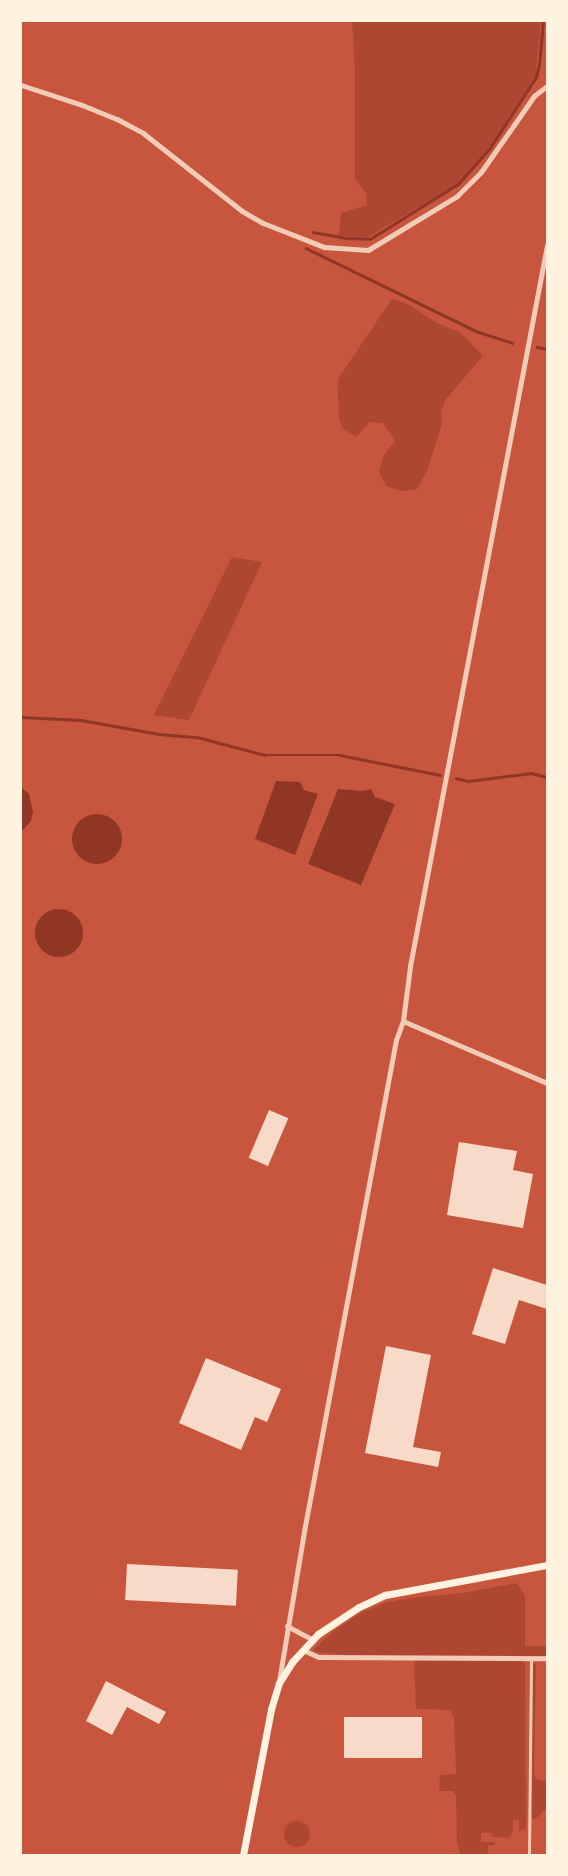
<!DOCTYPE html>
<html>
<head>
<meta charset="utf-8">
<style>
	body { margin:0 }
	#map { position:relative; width:568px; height:1876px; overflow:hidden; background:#c8553d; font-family:Figtree,sans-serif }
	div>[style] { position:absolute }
	.green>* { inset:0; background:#ae4732 }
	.round { border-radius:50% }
	.water>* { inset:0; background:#8f3625 }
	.stream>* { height:2.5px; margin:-1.25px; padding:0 1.25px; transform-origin:1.25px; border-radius:1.25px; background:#8f3625 }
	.building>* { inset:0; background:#f7dbc8; transform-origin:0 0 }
	.service>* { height:2.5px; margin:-1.25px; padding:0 1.25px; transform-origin:1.25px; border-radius:1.25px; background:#f1ccb7 }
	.minor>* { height:5px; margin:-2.5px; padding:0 2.5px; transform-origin:2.5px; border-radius:2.5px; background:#f1ccb7 }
	.secondary>* { height:7px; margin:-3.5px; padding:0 3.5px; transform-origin:3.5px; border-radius:3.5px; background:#fff3e0 }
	span { translate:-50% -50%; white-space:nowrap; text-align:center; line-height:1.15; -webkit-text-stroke:5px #fff3e0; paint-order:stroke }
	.frame { position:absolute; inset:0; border:22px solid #fff3e0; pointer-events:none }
</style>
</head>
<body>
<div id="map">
	<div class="green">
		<i style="clip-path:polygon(352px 21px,541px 21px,536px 74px,490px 146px,469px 173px,459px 183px,368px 237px,339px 236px,341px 213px,367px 205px,366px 194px,355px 178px,355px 72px)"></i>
		<i style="clip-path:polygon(392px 299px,408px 304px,437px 323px,461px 333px,483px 356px,446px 399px,441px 412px,442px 424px,427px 471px,417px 489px,401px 491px,386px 486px,379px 471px,384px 455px,395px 441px,383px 423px,370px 422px,356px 437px,343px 429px,339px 419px,338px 395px,338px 379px)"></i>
		<i style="clip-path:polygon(232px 557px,262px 562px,189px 720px,154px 715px)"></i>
		<i style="clip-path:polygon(516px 1583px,525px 1595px,525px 1646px,547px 1646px,547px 1656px,344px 1655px,315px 1652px,314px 1649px,335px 1630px,360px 1613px,387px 1602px,410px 1598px,463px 1593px)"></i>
		<i style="clip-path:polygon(416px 1658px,520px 1660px,525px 1663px,526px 1829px,519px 1831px,519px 1820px,513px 1820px,513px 1831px,510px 1838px,492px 1837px,491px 1833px,481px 1833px,481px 1842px,495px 1842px,495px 1845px,488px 1845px,488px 1853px,491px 1855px,461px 1855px,457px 1844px,456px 1795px,453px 1791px,439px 1791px,440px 1775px,456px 1774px,454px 1719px,451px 1710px,416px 1709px,414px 1665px)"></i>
		<i style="clip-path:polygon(531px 1663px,536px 1664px,534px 1776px,539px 1780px,547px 1781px,547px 1808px,534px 1820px,531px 1815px)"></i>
		<i class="round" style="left:284px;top:1821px;width:26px;height:26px"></i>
	</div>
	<div class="water">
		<i style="clip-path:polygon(276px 781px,300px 782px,304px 790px,318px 794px,295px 855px,255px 839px)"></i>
		<i style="clip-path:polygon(21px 787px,29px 794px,33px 812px,31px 821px,21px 832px)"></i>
		<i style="clip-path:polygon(338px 789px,363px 791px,371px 789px,375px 797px,395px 804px,361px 885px,308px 864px)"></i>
		<i class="round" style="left:72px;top:814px;width:50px;height:50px"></i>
		<i class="round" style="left:35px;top:909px;width:48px;height:48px"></i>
	</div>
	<div class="stream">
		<i style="left:313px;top:232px;width:35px;rotate:10deg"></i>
		<i style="left:347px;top:238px;width:23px;rotate:2deg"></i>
		<i style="left:370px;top:239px;width:104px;rotate:-32deg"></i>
		<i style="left:458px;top:184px;width:48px;rotate:-48.4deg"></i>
		<i style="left:490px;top:148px;width:85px;rotate:-57.1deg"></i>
		<i style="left:536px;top:77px;width:12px;rotate:-76deg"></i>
		<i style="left:539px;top:65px;width:44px;rotate:-84.8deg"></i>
		<i style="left:306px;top:248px;width:189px;rotate:26deg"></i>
		<i style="left:476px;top:331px;width:38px;rotate:18deg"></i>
		<i style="left:537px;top:347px;width:10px;rotate:11deg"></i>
		<i style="left:21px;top:717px;width:60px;rotate:2.9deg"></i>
		<i style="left:81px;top:720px;width:79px;rotate:10.2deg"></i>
		<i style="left:159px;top:734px;width:38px;rotate:5deg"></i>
		<i style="left:197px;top:737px;width:70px;rotate:14.8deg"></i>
		<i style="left:265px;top:755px;width:75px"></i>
		<i style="left:340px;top:755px;width:102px;rotate:11.3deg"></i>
		<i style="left:456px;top:778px;width:12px;rotate:14deg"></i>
		<i style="left:468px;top:781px;width:64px;rotate:-7.2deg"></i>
		<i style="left:531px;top:773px;width:16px;rotate:14deg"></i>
	</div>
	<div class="building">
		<i style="left:269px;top:1110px;width:21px;height:52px;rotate:23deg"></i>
		<i style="clip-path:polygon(459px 1142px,517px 1151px,513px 1170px,533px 1174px,523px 1228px,447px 1215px)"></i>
		<i style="clip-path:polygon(493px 1268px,547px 1285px,547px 1309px,519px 1300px,505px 1344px,472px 1334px)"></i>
		<i style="clip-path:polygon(386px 1346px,431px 1355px,413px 1447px,441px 1452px,438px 1467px,365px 1453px)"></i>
		<i style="clip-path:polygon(206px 1358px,281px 1389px,267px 1422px,255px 1417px,241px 1450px,179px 1423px)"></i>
		<i style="left:127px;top:1564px;width:111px;height:36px;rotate:3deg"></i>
		<i style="clip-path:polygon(106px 1681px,166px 1712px,159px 1724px,127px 1707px,112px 1735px,86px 1721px)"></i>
		<i style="left:344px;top:1717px;width:78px;height:41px"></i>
	</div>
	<div class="service">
		<i style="left:529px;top:1855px;width:196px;rotate:-89.4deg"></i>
	</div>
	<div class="minor">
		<i style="left:21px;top:85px;width:64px;rotate:18.2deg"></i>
		<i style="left:82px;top:105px;width:38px;rotate:22deg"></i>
		<i style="left:117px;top:119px;width:30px;rotate:28deg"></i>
		<i style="left:143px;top:133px;width:126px;rotate:38.2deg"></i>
		<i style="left:242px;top:211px;width:24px;rotate:30deg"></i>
		<i style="left:263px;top:223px;width:66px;rotate:21.5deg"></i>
		<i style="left:324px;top:247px;width:44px;rotate:3.9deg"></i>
		<i style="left:368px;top:250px;width:104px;rotate:-31.2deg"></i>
		<i style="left:457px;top:196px;width:34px;rotate:-45deg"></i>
		<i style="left:481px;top:172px;width:93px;rotate:-55.1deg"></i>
		<i style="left:534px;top:96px;width:16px;rotate:-38deg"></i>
		<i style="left:403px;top:1021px;width:157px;rotate:23.3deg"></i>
		<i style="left:287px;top:1626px;width:30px;rotate:28deg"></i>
		<i style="left:303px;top:1650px;width:17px;rotate:24deg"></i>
		<i style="left:319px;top:1657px;width:228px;rotate:0.3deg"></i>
		<i style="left:279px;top:1681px;width:157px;rotate:-80.5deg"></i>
		<i style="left:305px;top:1526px;width:494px;rotate:-79.4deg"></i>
		<i style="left:396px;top:1040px;width:20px;rotate:-70deg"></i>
		<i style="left:403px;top:1021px;width:55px;rotate:-82.7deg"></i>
		<i style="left:410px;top:966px;width:734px;rotate:-79.24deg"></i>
	</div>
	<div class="secondary">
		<i style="left:243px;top:1855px;width:149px;rotate:-79.1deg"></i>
		<i style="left:271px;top:1709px;width:27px;rotate:-73deg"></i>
		<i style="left:279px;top:1683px;width:25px;rotate:-58deg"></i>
		<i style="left:292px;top:1662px;width:38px;rotate:-47deg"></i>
		<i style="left:318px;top:1634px;width:49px;rotate:-33.4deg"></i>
		<i style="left:359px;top:1607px;width:29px;rotate:-25deg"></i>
		<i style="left:385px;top:1595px;width:165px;rotate:-10.5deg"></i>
	</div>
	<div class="frame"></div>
</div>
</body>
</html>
